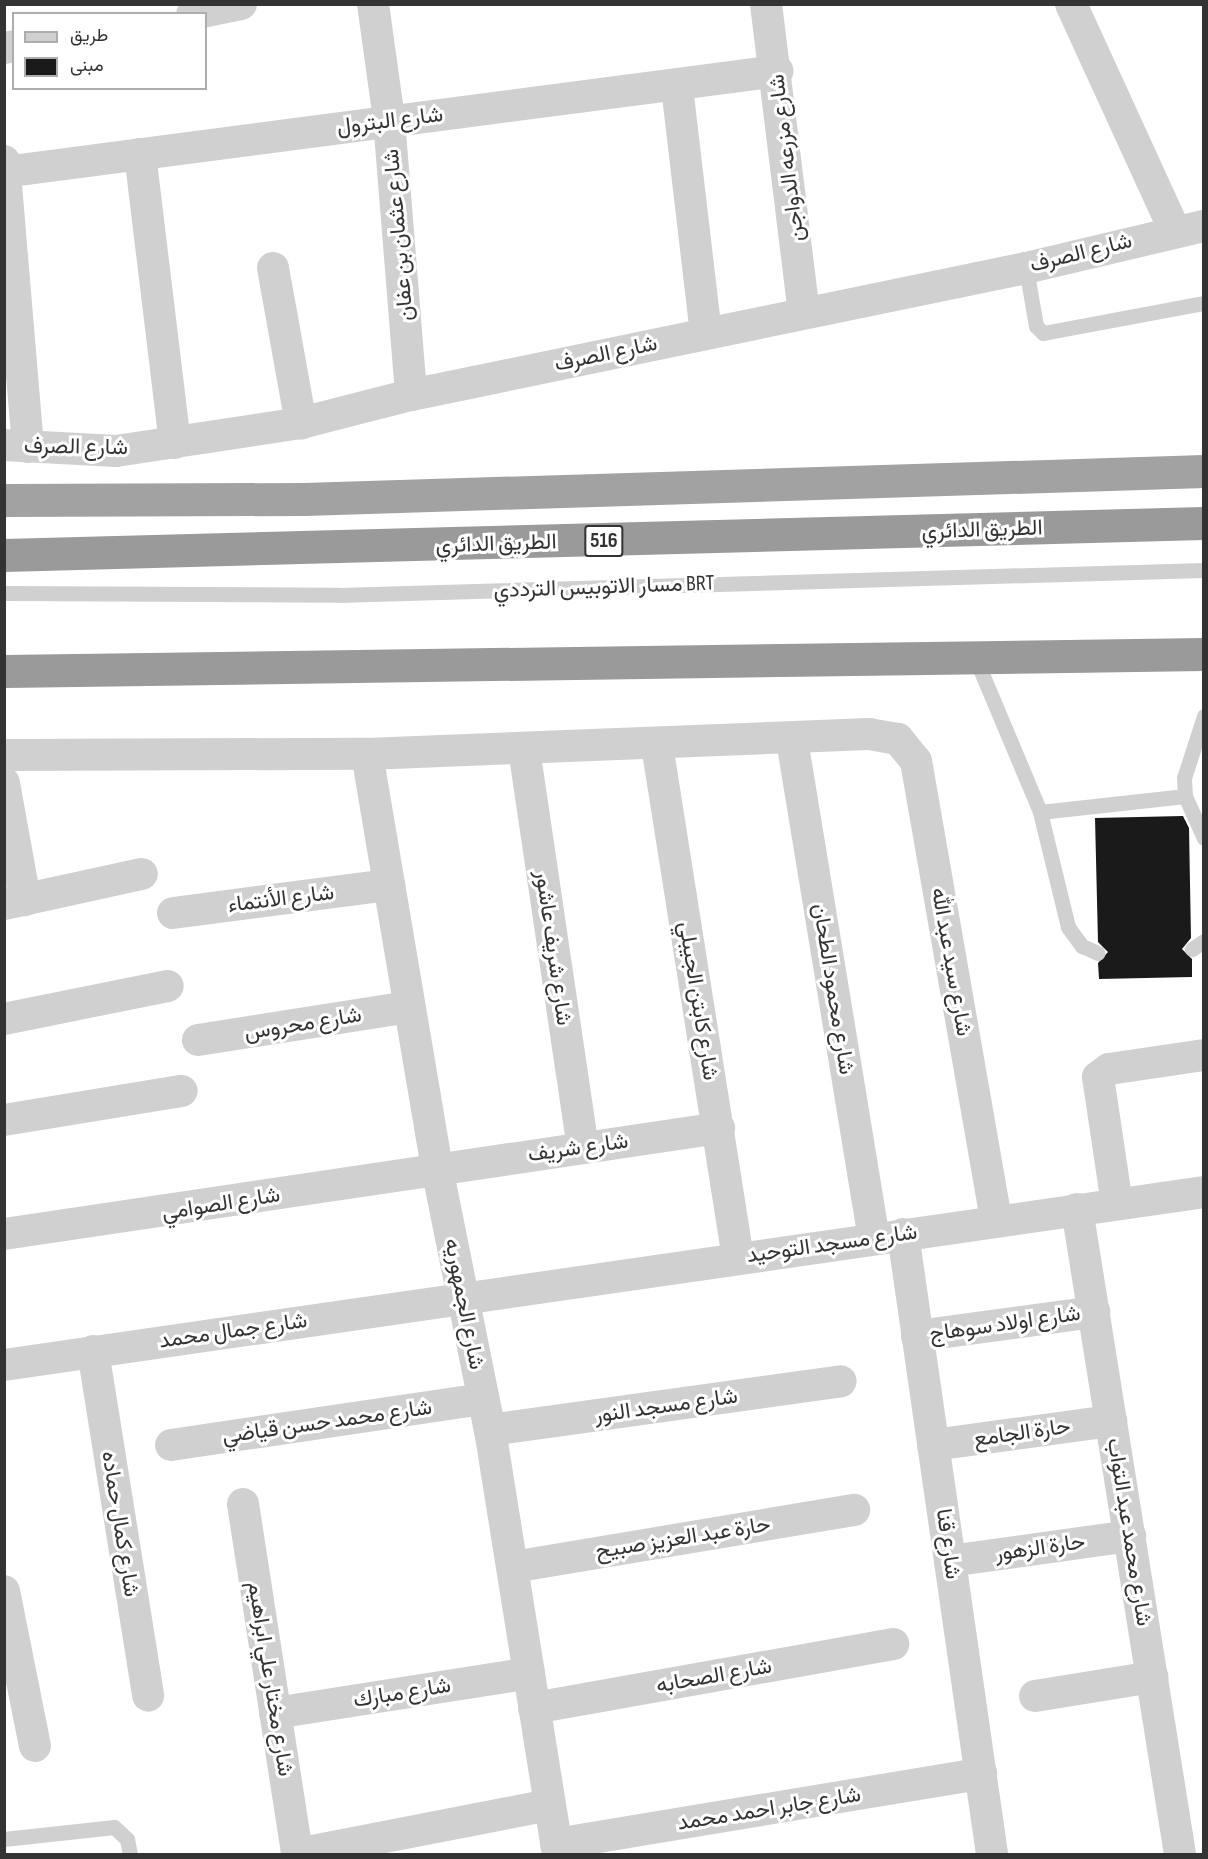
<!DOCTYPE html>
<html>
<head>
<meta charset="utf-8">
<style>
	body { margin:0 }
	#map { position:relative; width:1208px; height:1859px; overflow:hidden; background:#fff; font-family:"Sofia Sans Condensed",Vazirmatn,sans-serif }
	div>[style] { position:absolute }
	.building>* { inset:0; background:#1a1a1a }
	.service>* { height:15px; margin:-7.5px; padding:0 7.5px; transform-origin:7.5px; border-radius:7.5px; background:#d0d0d0 }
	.minor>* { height:32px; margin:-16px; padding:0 16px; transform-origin:16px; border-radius:16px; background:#d0d0d0 }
	.trunk>* { height:33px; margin:-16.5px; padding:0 16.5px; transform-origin:16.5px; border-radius:16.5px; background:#a2a2a2 }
	.motorway>* { height:33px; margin:-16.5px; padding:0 16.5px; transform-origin:16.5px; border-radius:16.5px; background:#9a9a9a }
	span { translate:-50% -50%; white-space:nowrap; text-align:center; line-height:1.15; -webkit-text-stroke:6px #fff; paint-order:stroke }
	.shield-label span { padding:2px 4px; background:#fff; border:2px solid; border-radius:4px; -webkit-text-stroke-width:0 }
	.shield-label { font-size:21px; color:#333; font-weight:700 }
	.street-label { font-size:22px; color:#333 }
	.frame { position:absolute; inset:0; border:6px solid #333; pointer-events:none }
	.legend { position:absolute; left:12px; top:12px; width:195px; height:78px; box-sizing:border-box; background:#fff; border:2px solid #adadad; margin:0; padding:8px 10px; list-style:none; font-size:18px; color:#333 }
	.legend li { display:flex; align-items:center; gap:12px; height:30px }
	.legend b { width:30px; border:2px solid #adadad }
</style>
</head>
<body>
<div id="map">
	<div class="building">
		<i style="clip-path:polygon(1183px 816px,1189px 828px,1191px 938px,1182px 949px,1192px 959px,1192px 977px,1099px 979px,1098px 963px,1108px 952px,1098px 942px,1095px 818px)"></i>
	</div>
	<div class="service">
		<i style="left:1026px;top:268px;width:59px;rotate:80.2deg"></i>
		<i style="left:1036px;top:326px;width:10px;rotate:45deg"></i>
		<i style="left:1043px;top:333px;width:164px;rotate:-10.6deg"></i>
		<i style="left:4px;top:593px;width:335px;rotate:0.3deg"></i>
		<i style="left:339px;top:595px;width:865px;rotate:-1.66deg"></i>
		<i style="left:975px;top:657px;width:168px;rotate:67.2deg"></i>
		<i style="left:1040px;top:812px;width:118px;rotate:76.3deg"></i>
		<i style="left:1068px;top:927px;width:24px;rotate:54deg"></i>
		<i style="left:1082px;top:946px;width:17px;rotate:24deg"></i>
		<i style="left:1204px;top:716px;width:65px;rotate:107.9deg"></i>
		<i style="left:1184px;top:778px;width:18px;rotate:87deg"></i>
		<i style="left:1185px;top:796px;width:46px;rotate:65.7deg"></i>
		<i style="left:1040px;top:812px;width:146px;rotate:-6.3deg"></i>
		<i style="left:1192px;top:949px;width:14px;rotate:-34deg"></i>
		<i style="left:4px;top:1839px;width:111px;rotate:-6.2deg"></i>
		<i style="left:114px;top:1827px;width:18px;rotate:43deg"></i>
		<i style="left:127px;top:1839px;width:15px;rotate:79deg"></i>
	</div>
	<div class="minor">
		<i style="left:373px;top:4px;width:117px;rotate:82.1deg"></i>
		<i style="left:389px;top:120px;width:276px;rotate:85.4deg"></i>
		<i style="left:766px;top:4px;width:310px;rotate:83deg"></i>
		<i style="left:1071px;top:4px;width:247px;rotate:65.4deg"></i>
		<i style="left:192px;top:14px;width:50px;rotate:-11.5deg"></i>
		<i style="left:4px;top:48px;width:10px;rotate:-11deg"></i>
		<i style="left:677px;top:87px;width:248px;rotate:83.3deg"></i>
		<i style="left:140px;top:154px;width:291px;rotate:83.1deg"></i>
		<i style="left:4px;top:161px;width:287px;rotate:85.2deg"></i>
		<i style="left:4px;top:172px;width:780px;rotate:-7.44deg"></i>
		<i style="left:273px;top:268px;width:158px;rotate:79.8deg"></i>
		<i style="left:4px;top:445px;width:112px;rotate:3.1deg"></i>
		<i style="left:116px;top:451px;width:187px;rotate:-8.6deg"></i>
		<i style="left:301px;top:423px;width:114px;rotate:-14.3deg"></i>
		<i style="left:411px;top:395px;width:628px;rotate:-11.67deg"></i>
		<i style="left:1026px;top:268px;width:183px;rotate:-13.3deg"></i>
		<i style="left:792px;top:740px;width:506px;rotate:80.67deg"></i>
		<i style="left:657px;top:745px;width:519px;rotate:81.03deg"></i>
		<i style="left:524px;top:749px;width:402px;rotate:81.6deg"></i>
		<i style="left:367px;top:754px;width:420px;rotate:80.4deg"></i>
		<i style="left:437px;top:1168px;width:267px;rotate:78.6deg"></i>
		<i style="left:490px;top:1430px;width:429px;rotate:80.9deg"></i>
		<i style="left:4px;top:755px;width:363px;rotate:-0.2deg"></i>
		<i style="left:367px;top:754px;width:502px;rotate:-2.28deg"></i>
		<i style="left:869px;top:734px;width:29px;rotate:10deg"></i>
		<i style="left:898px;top:739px;width:28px;rotate:51deg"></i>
		<i style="left:916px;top:761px;width:467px;rotate:80.1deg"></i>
		<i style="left:4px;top:783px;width:119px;rotate:79.8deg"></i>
		<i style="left:4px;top:904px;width:141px;rotate:-12.3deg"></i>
		<i style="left:173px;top:913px;width:218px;rotate:-7.4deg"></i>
		<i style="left:4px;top:1019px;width:167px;rotate:-11.4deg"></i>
		<i style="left:198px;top:1040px;width:214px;rotate:-8.9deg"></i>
		<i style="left:4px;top:1120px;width:180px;rotate:-9.3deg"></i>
		<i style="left:1117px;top:1204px;width:128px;rotate:-98.5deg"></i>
		<i style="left:1098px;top:1077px;width:14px;rotate:-36deg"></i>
		<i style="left:1109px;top:1069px;width:96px;rotate:-8.4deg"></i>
		<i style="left:1077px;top:1209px;width:653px;rotate:80.93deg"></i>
		<i style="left:4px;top:1234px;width:723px;rotate:-8.43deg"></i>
		<i style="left:903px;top:1234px;width:626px;rotate:81.83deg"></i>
		<i style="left:917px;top:1336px;width:179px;rotate:-7.7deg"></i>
		<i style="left:93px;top:1351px;width:349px;rotate:80.9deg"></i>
		<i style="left:4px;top:1365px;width:1212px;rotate:-8.2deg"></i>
		<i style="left:490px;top:1430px;width:354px;rotate:-7.9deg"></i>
		<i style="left:171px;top:1445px;width:315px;rotate:-8.4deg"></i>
		<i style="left:933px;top:1445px;width:180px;rotate:-7.7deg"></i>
		<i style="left:243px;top:1504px;width:354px;rotate:81.2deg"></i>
		<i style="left:950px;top:1561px;width:182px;rotate:-7.9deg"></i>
		<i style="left:513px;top:1567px;width:346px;rotate:-9.5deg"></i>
		<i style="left:4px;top:1591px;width:158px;rotate:78.7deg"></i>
		<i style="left:1035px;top:1696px;width:119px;rotate:-9.2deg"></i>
		<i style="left:534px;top:1708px;width:365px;rotate:-10.1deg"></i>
		<i style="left:275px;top:1713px;width:257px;rotate:-8.9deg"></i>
		<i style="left:556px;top:1844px;width:431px;rotate:-9.4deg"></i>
		<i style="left:297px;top:1854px;width:257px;rotate:-11deg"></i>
	</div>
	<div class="trunk">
		<i style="left:4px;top:500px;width:300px;rotate:-0.2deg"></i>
		<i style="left:304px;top:499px;width:900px;rotate:-1.78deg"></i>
	</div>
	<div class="motorway">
		<i style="left:4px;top:555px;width:1200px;rotate:-1.53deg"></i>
		<i style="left:4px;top:671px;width:1200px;rotate:-0.81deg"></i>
	</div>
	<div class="shield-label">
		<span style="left:604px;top:541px">516</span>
	</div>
	<div class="street-label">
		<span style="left:390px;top:121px;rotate:-7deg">شارع البترول</span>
		<span style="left:787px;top:158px;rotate:-97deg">شارع مزرعه الدواجن</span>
		<span style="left:399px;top:235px;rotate:-95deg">شارع عثمان بن عفان</span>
		<span style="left:1081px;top:253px;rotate:-14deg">شارع الصرف</span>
		<span style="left:606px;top:354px;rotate:-12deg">شارع الصرف</span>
		<span style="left:76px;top:447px;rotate:1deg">شارع الصرف</span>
		<span style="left:982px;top:530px;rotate:-2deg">الطريق الدائري</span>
		<span style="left:496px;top:544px;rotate:-2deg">الطريق الدائري</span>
		<span style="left:604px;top:587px;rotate:-2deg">مسار الاتوبيس الترددي BRT</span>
		<span style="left:281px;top:899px;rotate:-7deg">شارع الأنتماء</span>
		<span style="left:553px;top:948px;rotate:82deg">شارع شريف عاشور</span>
		<span style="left:951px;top:962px;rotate:80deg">شارع سيد عبد الله</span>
		<span style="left:833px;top:989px;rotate:81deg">شارع محمود الطحان</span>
		<span style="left:698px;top:1001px;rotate:81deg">شارع كابتن الجيبلي</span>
		<span style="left:303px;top:1024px;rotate:-9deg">شارع محروس</span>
		<span style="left:578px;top:1148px;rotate:-8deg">شارع شريف</span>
		<span style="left:221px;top:1204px;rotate:-9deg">شارع الصوامي</span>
		<span style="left:832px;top:1244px;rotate:-8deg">شارع مسجد التوحيد</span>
		<span style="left:464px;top:1304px;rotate:79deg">شارع الجمهوريه</span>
		<span style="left:1005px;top:1324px;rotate:-8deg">شارع اولاد سوهاج</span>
		<span style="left:233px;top:1331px;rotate:-8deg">شارع جمال محمد</span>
		<span style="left:666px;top:1406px;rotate:-8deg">شارع مسجد النور</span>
		<span style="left:327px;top:1422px;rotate:-8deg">شارع محمد حسن قياضي</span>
		<span style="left:1022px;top:1433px;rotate:-8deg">حارة الجامع</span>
		<span style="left:120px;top:1524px;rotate:81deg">شارع كمال حماده</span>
		<span style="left:1129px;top:1532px;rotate:81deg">شارع محمد عبد التواب</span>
		<span style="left:683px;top:1538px;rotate:-9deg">حارة عبد العزيز صبيح</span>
		<span style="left:948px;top:1544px;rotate:82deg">شارع قنا</span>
		<span style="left:1040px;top:1548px;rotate:-8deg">حارة الزهور</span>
		<span style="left:714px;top:1676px;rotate:-10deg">شارع الصحابه</span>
		<span style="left:270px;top:1679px;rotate:81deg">شارع مختار علي ابراهيم</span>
		<span style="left:402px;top:1693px;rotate:-9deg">شارع مبارك</span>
		<span style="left:769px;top:1809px;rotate:-9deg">شارع جابر احمد محمد</span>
	</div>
	<div class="frame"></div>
	<ul class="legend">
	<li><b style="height:8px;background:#d0d0d0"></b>طريق</li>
	<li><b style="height:16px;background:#1a1a1a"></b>مبنى</li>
	</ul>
</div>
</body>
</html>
